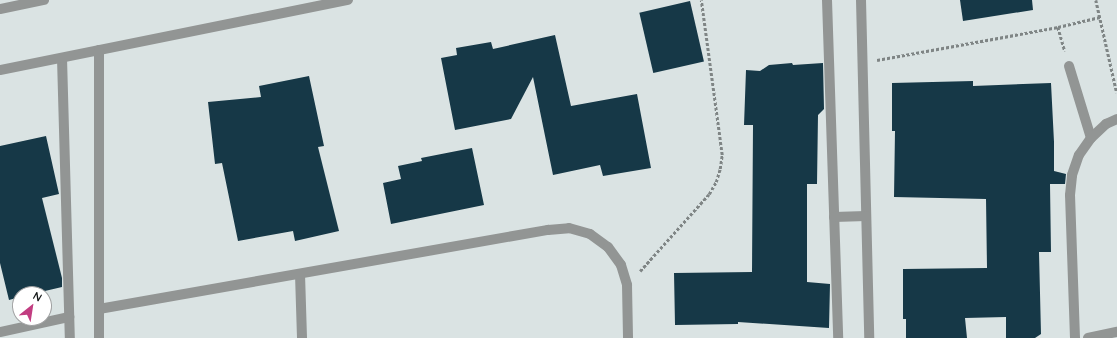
<!DOCTYPE html>
<html>
<head>
<meta charset="utf-8">
<style>
	body { margin:0 }
	#map { position:relative; width:1117px; height:338px; overflow:hidden; background:#dae3e3; font-family:Quicksand,sans-serif }
	div>[style] { position:absolute }
	.building>* { inset:0; background:#163847; transform-origin:0 0 }
	.path>* { height:2.5px; margin-top:-1.25px; transform-origin:0; background:repeating-linear-gradient(90deg,#7f8585 0 3px,transparent 0 5px) }
	.minor>* { height:10px; margin:-5px; padding:0 5px; transform-origin:5px; border-radius:5px; background:#929594 }
	span { translate:-50% -50%; white-space:nowrap; text-align:center; line-height:1.15; -webkit-text-stroke:4px #fff; paint-order:stroke }
	.north { position:absolute; left:12px; top:286px; width:40px; height:40px; box-sizing:border-box; background:#fff; border:1px solid #a0a1a2; border-radius:50%; rotate:30deg; font-size:11px; font-weight:700; line-height:16px; text-align:center; color:#121516 }
	.north::after { content:''; display:block; margin:auto; width:14px; height:18px; background:#c23d81; clip-path:polygon(50% 0,100% 100%,50% 72%,0 100%) }
</style>
</head>
<body>
<div id="map">
	<div class="building">
		<i style="clip-path:polygon(960px 0,1032px 0,1033px 10px,963px 21px)"></i>
		<i style="left:690px;top:1px;width:62px;height:52px;rotate:77deg"></i>
		<i style="clip-path:polygon(555px 35px,571px 106px,637px 94px,651px 168px,603px 176px,600px 165px,553px 175px,533px 77px,511px 119px,455px 130px,441px 58px,457px 55px,456px 48px,491px 42px,493px 49px)"></i>
		<i style="clip-path:polygon(792px 63px,793px 65px,823px 63px,824px 109px,818px 115px,817px 184px,807px 184px,807px 282px,830px 284px,829px 328px,738px 322px,738px 324px,675px 325px,674px 273px,752px 272px,753px 125px,744px 125px,746px 70px,760px 71px,769px 65px)"></i>
		<i style="clip-path:polygon(309px 76px,324px 146px,318px 147px,339px 231px,295px 241px,293px 231px,238px 241px,222px 163px,215px 164px,208px 102px,261px 97px,259px 86px)"></i>
		<i style="clip-path:polygon(973px 81px,973px 86px,1051px 83px,1054px 142px,1054px 171px,1066px 174px,1065px 184px,1050px 184px,1051px 252px,1039px 252px,1041px 334px,1035px 338px,1006px 338px,1006px 317px,965px 318px,967px 338px,906px 338px,906px 319px,903px 319px,903px 269px,987px 268px,986px 199px,894px 197px,895px 131px,892px 131px,892px 83px)"></i>
		<i style="clip-path:polygon(46px 136px,59px 194px,42px 198px,62px 278px,62px 287px,32px 294px,20px 294px,20px 297px,9px 300px,0 263px,0 146px)"></i>
		<i style="clip-path:polygon(472px 148px,484px 205px,391px 224px,383px 183px,401px 179px,398px 166px,422px 161px,421px 158px)"></i>
	</div>
	<div class="path">
		<i style="left:1096px;top:0;width:95px;rotate:77.3deg"></i>
		<i style="left:1058px;top:27px;width:25px;rotate:74deg"></i>
		<i style="left:877px;top:60px;width:184px;rotate:-10.3deg"></i>
		<i style="left:1058px;top:27px;width:43px;rotate:-13.4deg"></i>
		<i style="left:640px;top:271px;width:103px;rotate:-48.1deg"></i>
		<i style="left:709px;top:194px;width:14px;rotate:-60deg"></i>
		<i style="left:716px;top:182px;width:14px;rotate:-73deg"></i>
		<i style="left:720px;top:169px;width:14px;rotate:-82deg"></i>
		<i style="left:722px;top:155px;width:15px;rotate:-98deg"></i>
		<i style="left:720px;top:140px;width:141px;rotate:-97.7deg"></i>
	</div>
	<div class="minor">
		<i style="left:827px;top:0;width:338px;rotate:88.1deg"></i>
		<i style="left:861px;top:0;width:338px;rotate:88.6deg"></i>
		<i style="left:0;top:9px;width:45px;rotate:-11.6deg"></i>
		<i style="left:62px;top:58px;width:280px;rotate:88.4deg"></i>
		<i style="left:1069px;top:66px;width:75px;rotate:73deg"></i>
		<i style="left:0;top:70px;width:355px;rotate:-11.4deg"></i>
		<i style="left:834px;top:217px;width:32px;rotate:-2deg"></i>
		<i style="left:300px;top:274px;width:64px;rotate:88.2deg"></i>
		<i style="left:99px;top:309px;width:456px;rotate:-10deg"></i>
		<i style="left:548px;top:230px;width:21px;rotate:-5deg"></i>
		<i style="left:569px;top:228px;width:22px;rotate:16deg"></i>
		<i style="left:590px;top:234px;width:22px;rotate:36deg"></i>
		<i style="left:608px;top:247px;width:22px;rotate:54deg"></i>
		<i style="left:621px;top:265px;width:21px;rotate:73deg"></i>
		<i style="left:627px;top:285px;width:53px;rotate:88.9deg"></i>
		<i style="left:0;top:332px;width:71px;rotate:-12.3deg"></i>
		<i style="left:99px;top:338px;width:288px;rotate:-90deg"></i>
		<i style="left:1075px;top:338px;width:143px;rotate:-92deg"></i>
		<i style="left:1070px;top:195px;width:20px;rotate:-84deg"></i>
		<i style="left:1072px;top:175px;width:21px;rotate:-71deg"></i>
		<i style="left:1079px;top:155px;width:21px;rotate:-55deg"></i>
		<i style="left:1091px;top:138px;width:21px;rotate:-43deg"></i>
		<i style="left:1106px;top:124px;width:12px;rotate:-24deg"></i>
		<i style="left:1088px;top:338px;width:30px;rotate:-12deg"></i>
	</div>
	<div class="north">N</div>
</div>
</body>
</html>
